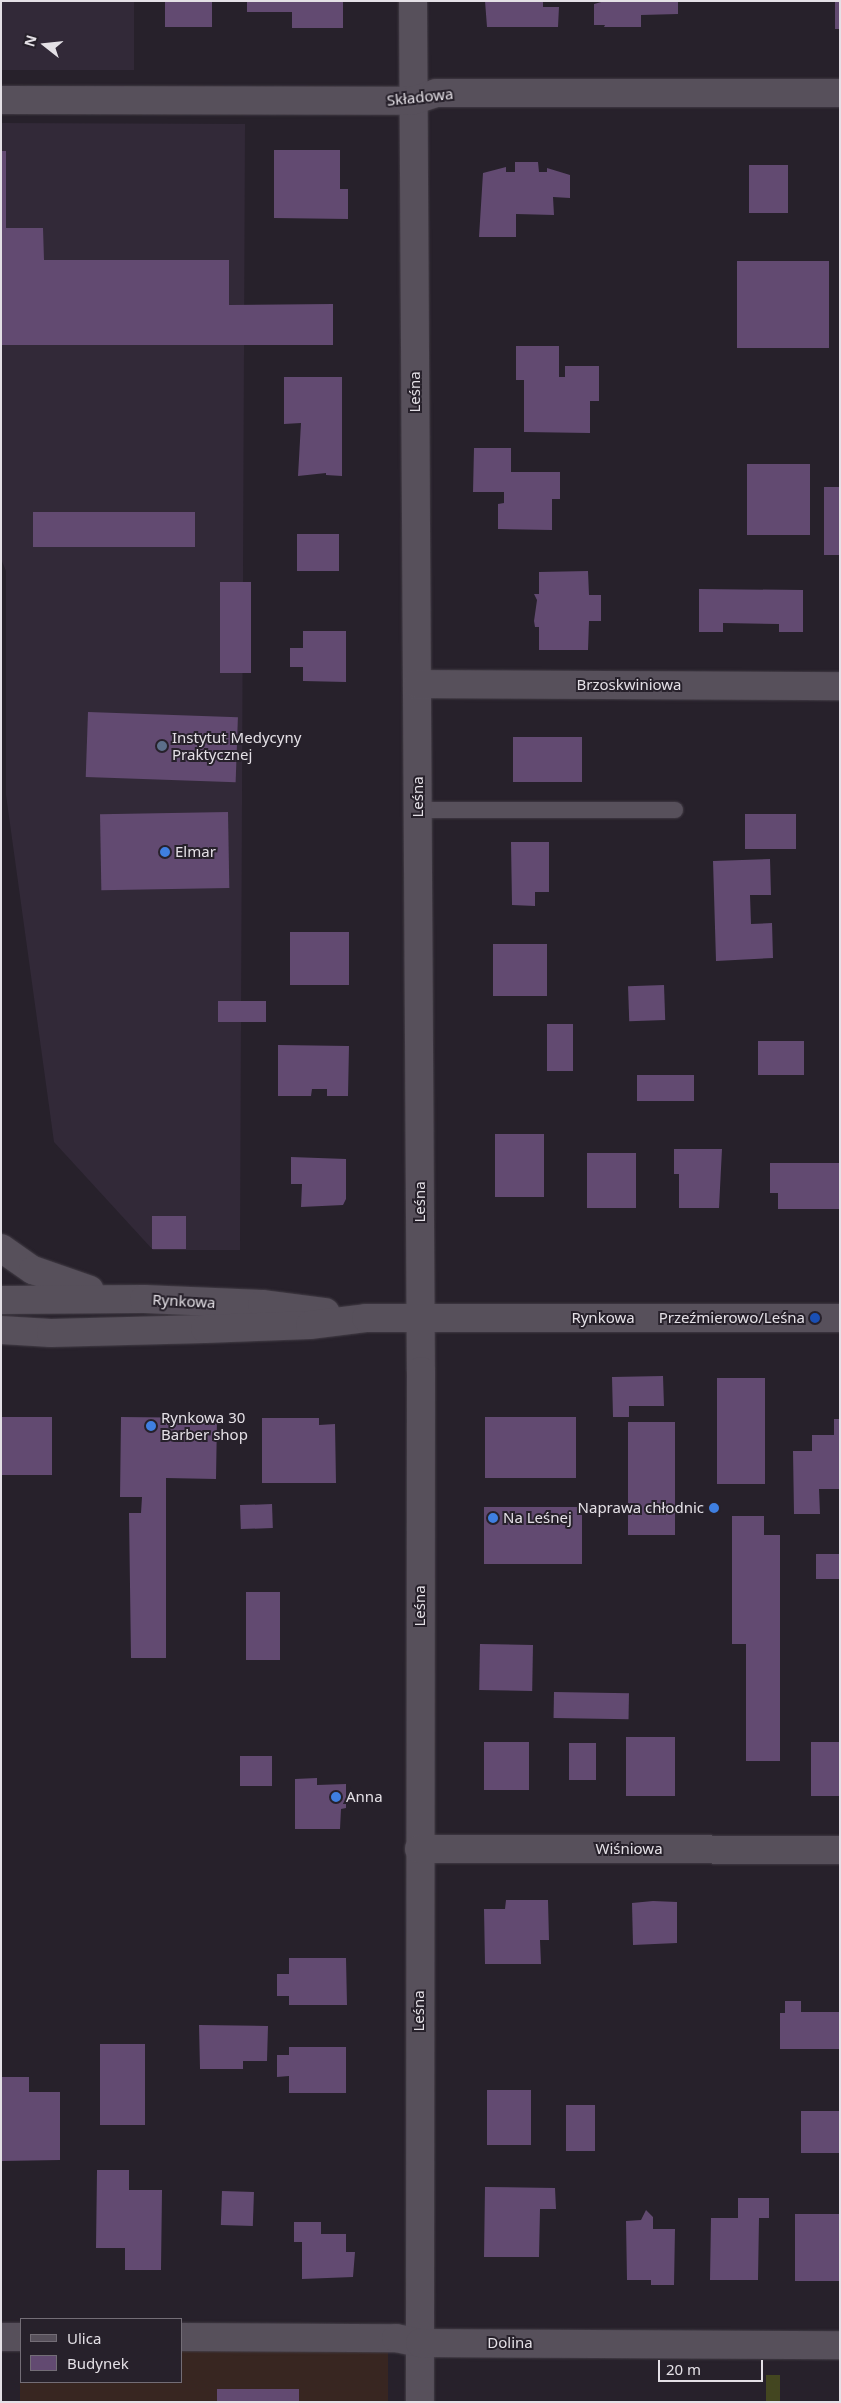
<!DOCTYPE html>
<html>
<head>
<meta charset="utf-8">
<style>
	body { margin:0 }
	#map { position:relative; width:841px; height:2403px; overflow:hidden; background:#27212b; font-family:"Noto Sans",sans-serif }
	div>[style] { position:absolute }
	.built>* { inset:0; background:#322938; transform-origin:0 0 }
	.education>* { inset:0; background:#382621 }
	.green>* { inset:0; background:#434620; transform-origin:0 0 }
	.building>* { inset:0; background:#624a71; transform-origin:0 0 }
	.roads { filter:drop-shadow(0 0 1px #433d46) drop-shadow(0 0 1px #433d46) }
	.service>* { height:16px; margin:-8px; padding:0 8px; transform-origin:8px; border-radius:8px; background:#57505b }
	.minor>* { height:28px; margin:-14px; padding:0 14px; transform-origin:14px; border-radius:14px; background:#57505b }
	.tertiary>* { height:28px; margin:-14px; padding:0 14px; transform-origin:14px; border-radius:14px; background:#57505b }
	.dots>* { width:14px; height:14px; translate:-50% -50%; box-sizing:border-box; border:2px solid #27212b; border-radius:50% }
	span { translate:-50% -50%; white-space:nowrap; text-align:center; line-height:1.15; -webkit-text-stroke:4px #27212b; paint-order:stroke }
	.street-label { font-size:15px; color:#e4e0e6 }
	.poi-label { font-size:15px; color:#e4e0e6 }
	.left { translate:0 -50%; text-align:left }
	.right { translate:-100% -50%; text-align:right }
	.frame { position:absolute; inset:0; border:2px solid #e4e0e6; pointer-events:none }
	.legend { position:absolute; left:20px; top:2318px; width:162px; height:65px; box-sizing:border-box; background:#27212b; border:1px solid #736d76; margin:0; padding:6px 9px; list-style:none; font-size:15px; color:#e4e0e6 }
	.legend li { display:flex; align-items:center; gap:10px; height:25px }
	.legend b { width:25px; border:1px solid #736d76 }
	.north { position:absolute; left:20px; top:20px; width:50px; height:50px; -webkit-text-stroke:4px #27212b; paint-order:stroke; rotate:286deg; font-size:14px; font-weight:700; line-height:20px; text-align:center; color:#e4e0e6 }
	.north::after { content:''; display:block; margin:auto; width:18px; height:22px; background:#e4e0e6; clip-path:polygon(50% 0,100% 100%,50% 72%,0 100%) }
	.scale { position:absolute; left:658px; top:2360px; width:105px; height:22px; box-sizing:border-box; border:2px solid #e4e0e6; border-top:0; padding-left:6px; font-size:15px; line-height:18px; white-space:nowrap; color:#e4e0e6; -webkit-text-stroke:4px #27212b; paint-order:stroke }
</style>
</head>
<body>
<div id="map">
	<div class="built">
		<i style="left:1px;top:1px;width:133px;height:69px"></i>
		<i style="clip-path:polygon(1px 123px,245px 124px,240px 1250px,153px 1250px,54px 1142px,6px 795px,6px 571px,1px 559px)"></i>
	</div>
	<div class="education">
		<i style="clip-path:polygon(20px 2347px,21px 2382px,181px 2382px,181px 2347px,388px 2348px,388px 2402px,20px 2402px)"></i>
	</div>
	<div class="green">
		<i style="left:766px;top:2375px;width:14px;height:27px"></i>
	</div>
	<div class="building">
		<i style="left:165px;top:1px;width:47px;height:26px"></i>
		<i style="clip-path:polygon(247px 1px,343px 1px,343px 28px,292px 28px,292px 12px,247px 12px)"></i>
		<i style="clip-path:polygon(485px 1px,543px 1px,543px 7px,559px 7px,558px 27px,487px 27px)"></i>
		<i style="clip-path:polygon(605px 1px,678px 1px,678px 14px,641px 15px,641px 27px,604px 27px,605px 25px,594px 25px,594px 4px)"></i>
		<i style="left:835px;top:1px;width:5px;height:28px"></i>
		<i style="clip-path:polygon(274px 150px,340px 150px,340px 189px,348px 189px,348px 219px,274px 218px)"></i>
		<i style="clip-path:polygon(1px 151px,6px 151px,6px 228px,43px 228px,44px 260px,229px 260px,229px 305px,333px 304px,333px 345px,1px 345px)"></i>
		<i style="clip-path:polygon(515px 162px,538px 162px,539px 172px,547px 172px,547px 168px,570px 175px,570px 198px,553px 197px,554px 215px,516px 214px,516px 237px,479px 237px,483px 173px,506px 167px,506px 172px,515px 172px)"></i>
		<i style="left:749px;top:165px;width:39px;height:48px"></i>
		<i style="left:829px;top:261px;width:87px;height:92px;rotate:90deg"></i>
		<i style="clip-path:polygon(516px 346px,559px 346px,559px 377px,565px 377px,565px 366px,599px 366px,599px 401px,590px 401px,590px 433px,524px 432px,524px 380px,516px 380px)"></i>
		<i style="clip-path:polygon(284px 377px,342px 377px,342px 476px,326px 475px,326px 473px,298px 476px,301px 423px,284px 424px)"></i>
		<i style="clip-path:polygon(474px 448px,511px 448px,511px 472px,560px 472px,560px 499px,552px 499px,552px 530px,498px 529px,498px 504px,504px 503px,504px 492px,473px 492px)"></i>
		<i style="left:747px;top:464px;width:63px;height:71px"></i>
		<i style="left:824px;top:487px;width:16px;height:68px"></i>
		<i style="left:33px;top:512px;width:162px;height:35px"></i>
		<i style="left:297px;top:534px;width:42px;height:37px"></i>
		<i style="clip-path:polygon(588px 571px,589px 595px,601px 595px,601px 621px,589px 621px,588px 650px,539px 650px,539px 627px,535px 627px,534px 621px,537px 600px,534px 594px,539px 594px,539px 572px)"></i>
		<i style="left:220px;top:582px;width:31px;height:91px"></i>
		<i style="clip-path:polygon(699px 589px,803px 590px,803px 632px,779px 632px,779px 624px,723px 623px,723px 632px,699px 632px)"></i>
		<i style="clip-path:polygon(303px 631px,346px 631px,346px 682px,303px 681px,303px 667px,290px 667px,290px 648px,303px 648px)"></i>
		<i style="left:88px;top:712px;width:150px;height:65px;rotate:2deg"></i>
		<i style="left:513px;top:737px;width:69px;height:45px"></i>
		<i style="left:228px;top:812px;width:76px;height:128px;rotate:89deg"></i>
		<i style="left:745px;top:814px;width:51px;height:35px"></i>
		<i style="clip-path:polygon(511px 842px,549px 842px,549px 892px,535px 892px,535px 906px,512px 905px)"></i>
		<i style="clip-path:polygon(770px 859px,771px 895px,750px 895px,751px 924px,772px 923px,773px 958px,716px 961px,713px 861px)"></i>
		<i style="left:290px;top:932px;width:59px;height:53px"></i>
		<i style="left:493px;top:944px;width:54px;height:52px"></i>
		<i style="left:664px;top:985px;width:35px;height:36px;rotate:88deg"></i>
		<i style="left:218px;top:1001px;width:48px;height:21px"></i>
		<i style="left:547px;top:1024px;width:26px;height:47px"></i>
		<i style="left:758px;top:1041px;width:46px;height:34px"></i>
		<i style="clip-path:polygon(278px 1045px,349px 1046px,348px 1096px,327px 1096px,327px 1089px,312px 1089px,311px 1096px,278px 1096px)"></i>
		<i style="left:637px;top:1075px;width:57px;height:26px"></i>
		<i style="left:495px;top:1134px;width:49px;height:63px"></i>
		<i style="clip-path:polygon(674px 1149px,722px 1149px,719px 1208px,679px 1208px,679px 1174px,674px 1174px)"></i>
		<i style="left:587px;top:1153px;width:49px;height:55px"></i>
		<i style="clip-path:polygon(291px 1157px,346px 1159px,346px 1199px,343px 1205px,301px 1207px,302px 1184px,291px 1184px)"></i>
		<i style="clip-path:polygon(770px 1163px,840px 1163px,840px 1209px,778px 1209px,778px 1193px,770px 1193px)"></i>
		<i style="left:152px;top:1216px;width:34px;height:33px"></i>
		<i style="clip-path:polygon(663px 1376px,664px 1406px,629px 1406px,629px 1417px,613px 1417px,612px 1377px)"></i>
		<i style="left:717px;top:1378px;width:48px;height:106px"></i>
		<i style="left:1px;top:1417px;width:51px;height:58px"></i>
		<i style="clip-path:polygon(121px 1417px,217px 1418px,216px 1479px,166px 1478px,166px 1658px,131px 1658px,129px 1513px,141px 1513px,142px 1497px,120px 1497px)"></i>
		<i style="left:485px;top:1417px;width:91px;height:61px"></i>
		<i style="clip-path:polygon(262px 1418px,319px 1418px,319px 1425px,335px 1424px,336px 1483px,262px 1483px)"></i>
		<i style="clip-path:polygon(834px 1419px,840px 1419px,840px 1489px,819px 1489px,820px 1514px,794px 1514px,793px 1451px,812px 1451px,812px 1435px,834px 1435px)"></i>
		<i style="left:628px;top:1422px;width:47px;height:113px"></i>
		<i style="left:272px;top:1504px;width:24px;height:32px;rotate:88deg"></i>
		<i style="left:484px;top:1507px;width:98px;height:57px"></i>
		<i style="clip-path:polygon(732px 1516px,764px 1516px,764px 1535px,780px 1535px,780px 1761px,746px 1761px,746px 1644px,732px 1644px)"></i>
		<i style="left:816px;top:1554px;width:24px;height:25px"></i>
		<i style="left:246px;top:1592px;width:34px;height:68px"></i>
		<i style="left:480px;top:1644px;width:53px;height:46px;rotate:1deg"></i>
		<i style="left:554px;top:1692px;width:75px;height:26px;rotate:1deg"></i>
		<i style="left:626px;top:1737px;width:49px;height:59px"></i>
		<i style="left:484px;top:1742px;width:45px;height:48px"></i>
		<i style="left:811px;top:1742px;width:29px;height:54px"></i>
		<i style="left:569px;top:1743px;width:27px;height:37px"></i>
		<i style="left:240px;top:1756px;width:32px;height:30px"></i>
		<i style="clip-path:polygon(317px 1778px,317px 1785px,346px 1784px,346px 1808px,341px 1809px,340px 1829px,295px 1829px,295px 1779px)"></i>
		<i style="clip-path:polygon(506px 1900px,548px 1900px,549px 1940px,540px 1940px,541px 1964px,485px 1964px,484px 1909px,505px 1909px)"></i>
		<i style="clip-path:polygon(653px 1901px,677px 1902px,677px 1943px,633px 1945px,632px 1903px)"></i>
		<i style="clip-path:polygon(289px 1958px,346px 1958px,347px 2005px,289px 2005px,289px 1996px,277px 1996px,277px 1974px,289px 1974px)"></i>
		<i style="clip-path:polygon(785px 2001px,801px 2001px,801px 2012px,840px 2012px,840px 2049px,780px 2049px,780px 2013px,785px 2013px)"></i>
		<i style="clip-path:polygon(199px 2025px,268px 2026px,267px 2061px,243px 2061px,243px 2069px,200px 2069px)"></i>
		<i style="left:100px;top:2044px;width:45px;height:81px"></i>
		<i style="clip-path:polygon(289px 2047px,346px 2047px,346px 2093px,289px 2093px,289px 2076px,277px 2077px,277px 2055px,289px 2055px)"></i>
		<i style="clip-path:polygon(1px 2077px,29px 2077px,29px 2092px,60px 2092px,60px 2160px,1px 2161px)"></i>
		<i style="left:487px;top:2090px;width:44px;height:55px"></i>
		<i style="left:566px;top:2105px;width:29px;height:46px"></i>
		<i style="left:801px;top:2111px;width:39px;height:42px"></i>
		<i style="clip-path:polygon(97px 2170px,129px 2170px,129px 2190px,162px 2190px,161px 2270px,125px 2270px,125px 2248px,96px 2248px)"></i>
		<i style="clip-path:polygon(485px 2187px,555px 2188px,556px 2209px,540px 2209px,539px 2257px,484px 2257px)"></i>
		<i style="left:222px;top:2191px;width:32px;height:34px;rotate:2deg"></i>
		<i style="clip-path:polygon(738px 2198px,769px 2198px,769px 2218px,759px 2218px,758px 2280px,710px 2280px,711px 2218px,738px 2218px)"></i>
		<i style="clip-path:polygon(646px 2210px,653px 2217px,653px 2229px,675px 2229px,674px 2285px,651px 2285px,651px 2280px,627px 2280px,626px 2221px,641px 2220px)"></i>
		<i style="left:795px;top:2214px;width:45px;height:67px"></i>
		<i style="clip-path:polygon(294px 2222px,321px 2222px,321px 2234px,346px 2234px,346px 2252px,355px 2252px,353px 2277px,302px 2279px,302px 2242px,294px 2242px)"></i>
		<i style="left:299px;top:2389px;width:13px;height:82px;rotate:90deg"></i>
	</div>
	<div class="roads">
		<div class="service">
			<i style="left:418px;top:810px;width:257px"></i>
		</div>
		<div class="minor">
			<i style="left:413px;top:1px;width:1370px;rotate:89.67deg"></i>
			<i style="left:421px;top:1371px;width:1031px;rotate:90.06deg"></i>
			<i style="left:1px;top:100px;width:411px;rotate:0.1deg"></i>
			<i style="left:412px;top:101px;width:25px;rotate:-18deg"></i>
			<i style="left:436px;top:93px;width:404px"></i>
			<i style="left:417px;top:684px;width:423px;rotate:0.3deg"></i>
			<i style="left:419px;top:1849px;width:421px;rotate:0.1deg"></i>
			<i style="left:1px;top:2337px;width:20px"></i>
			<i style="left:181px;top:2337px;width:215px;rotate:0.3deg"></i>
			<i style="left:396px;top:2338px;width:25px;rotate:12deg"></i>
			<i style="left:420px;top:2343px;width:420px;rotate:0.3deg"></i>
		</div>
		<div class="tertiary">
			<i style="left:1px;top:1248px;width:39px;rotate:35deg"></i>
			<i style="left:33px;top:1270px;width:60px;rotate:19.3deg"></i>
			<i style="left:1px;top:1300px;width:143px;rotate:-0.4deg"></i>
			<i style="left:144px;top:1299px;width:118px;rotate:2.4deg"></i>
			<i style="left:262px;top:1304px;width:64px;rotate:7.2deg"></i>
			<i style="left:1px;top:1330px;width:50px;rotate:3.4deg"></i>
			<i style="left:51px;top:1333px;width:154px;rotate:-1.5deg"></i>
			<i style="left:205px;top:1329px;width:105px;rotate:-2.2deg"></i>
			<i style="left:310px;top:1325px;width:56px;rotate:-7.1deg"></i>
			<i style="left:366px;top:1318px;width:474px"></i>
		</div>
	</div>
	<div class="dots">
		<i style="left:162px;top:746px;background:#5c6f8a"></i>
		<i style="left:165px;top:852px;background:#3f7fe0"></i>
		<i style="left:815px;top:1318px;background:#1a4fb4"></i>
		<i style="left:151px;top:1426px;background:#3f7fe0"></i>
		<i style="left:714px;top:1508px;background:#3f7fe0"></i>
		<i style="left:493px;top:1518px;background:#3f7fe0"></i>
		<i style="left:336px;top:1797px;background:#3f7fe0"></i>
	</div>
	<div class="street-label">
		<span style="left:420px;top:97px;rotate:-6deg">Składowa</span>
		<span style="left:415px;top:392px;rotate:-90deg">Leśna</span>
		<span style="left:629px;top:685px">Brzoskwiniowa</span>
		<span style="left:418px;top:797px;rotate:-90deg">Leśna</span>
		<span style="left:420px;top:1202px;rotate:-90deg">Leśna</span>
		<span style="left:184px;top:1301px;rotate:3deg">Rynkowa</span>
		<span style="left:603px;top:1318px">Rynkowa</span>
		<span style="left:420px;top:1606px;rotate:-90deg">Leśna</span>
		<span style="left:629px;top:1849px">Wiśniowa</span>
		<span style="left:419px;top:2011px;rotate:-90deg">Leśna</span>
		<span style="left:510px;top:2343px">Dolina</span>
	</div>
	<div class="poi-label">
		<span class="left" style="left:172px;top:746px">Instytut Medycyny<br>Praktycznej</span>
		<span class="left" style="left:175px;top:852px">Elmar</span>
		<span class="right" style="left:805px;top:1318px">Przeźmierowo/Leśna</span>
		<span class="left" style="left:161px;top:1426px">Rynkowa 30<br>Barber shop</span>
		<span class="right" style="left:704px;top:1508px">Naprawa chłodnic</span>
		<span class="left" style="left:503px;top:1518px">Na Leśnej</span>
		<span class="left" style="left:346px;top:1797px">Anna</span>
	</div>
	<div class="frame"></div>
	<ul class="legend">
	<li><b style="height:6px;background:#57505b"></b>Ulica</li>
	<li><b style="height:14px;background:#624a71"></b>Budynek</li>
	</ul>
	<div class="north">N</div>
	<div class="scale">20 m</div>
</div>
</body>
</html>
